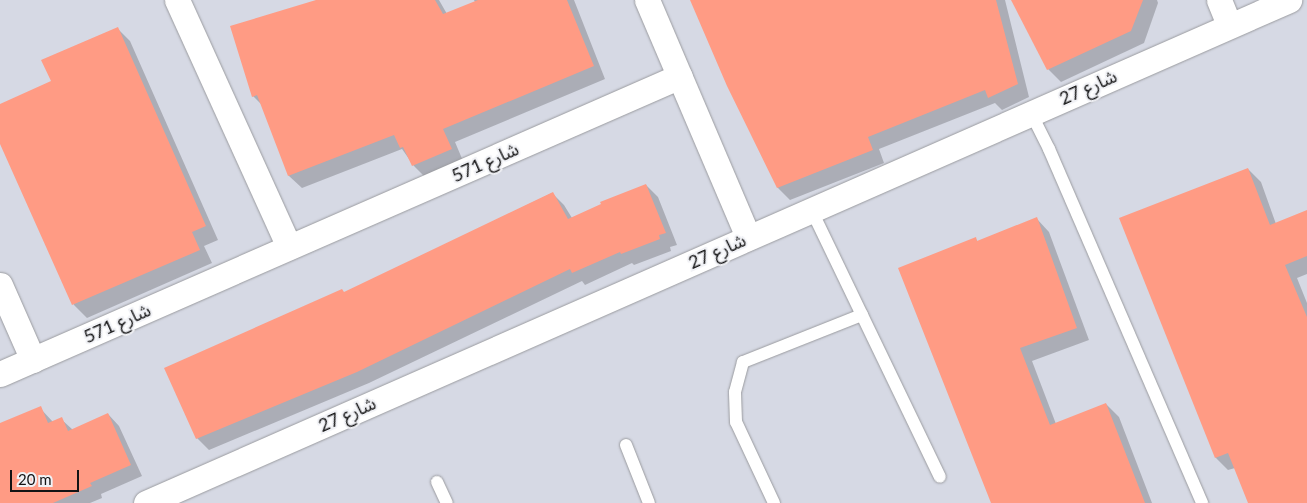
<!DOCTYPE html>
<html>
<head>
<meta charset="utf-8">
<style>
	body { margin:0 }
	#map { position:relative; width:1307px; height:503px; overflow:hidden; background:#e4e5e9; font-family:Lato,"Noto Sans Arabic",sans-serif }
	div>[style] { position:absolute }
	.built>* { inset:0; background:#d6d9e4; transform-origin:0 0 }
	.shadow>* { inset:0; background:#0003 }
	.building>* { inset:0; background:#ff9b84 }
	.roads { filter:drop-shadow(0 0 1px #9a9b9f) drop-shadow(0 0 1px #9a9b9f) }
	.service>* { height:12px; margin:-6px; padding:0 6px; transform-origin:6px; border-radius:6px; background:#fff }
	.minor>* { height:25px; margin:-12.5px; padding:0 12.5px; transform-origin:12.5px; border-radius:12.5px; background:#fff }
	span { translate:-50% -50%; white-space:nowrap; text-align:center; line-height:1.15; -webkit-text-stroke:4px #f1f2f6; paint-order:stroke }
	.street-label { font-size:18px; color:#131314 }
	.scale { position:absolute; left:10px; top:470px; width:69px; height:22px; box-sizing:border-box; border:2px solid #131314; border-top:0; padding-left:6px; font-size:15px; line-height:18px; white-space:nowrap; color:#131314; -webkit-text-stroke:4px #f1f2f6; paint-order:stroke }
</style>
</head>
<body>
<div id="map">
	<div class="built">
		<i style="left:0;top:0;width:1307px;height:503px"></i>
	</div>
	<div class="shadow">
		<i style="clip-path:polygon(321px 0,439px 0,447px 14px,475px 2px,474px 0,574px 0,605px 79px,455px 142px,463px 161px,426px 178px,414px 166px,402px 149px,302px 188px,289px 176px,263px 106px,253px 96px)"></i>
		<i style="clip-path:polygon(691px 0,1005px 0,1029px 97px,1002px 110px,995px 103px,879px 149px,884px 163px,790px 200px,778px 188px,728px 86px)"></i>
		<i style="clip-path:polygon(1013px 0,1157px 0,1158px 3px,1144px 43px,1061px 82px,1048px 69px)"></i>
		<i style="clip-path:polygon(117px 28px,130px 41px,218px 240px,204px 246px,212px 263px,87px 318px,74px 305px,0 140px,0 105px,52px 82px)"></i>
		<i style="clip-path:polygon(1248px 169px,1261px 182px,1276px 224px,1307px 212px,1307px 274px,1297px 278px,1307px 303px,1307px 503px,1250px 503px,1235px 468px,1228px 470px,1216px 458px)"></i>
		<i style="clip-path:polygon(646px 185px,658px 197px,677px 245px,670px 247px,671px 251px,634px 265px,632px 263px,585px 285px,582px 281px,369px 383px,209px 450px,197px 438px,345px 293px,552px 193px,564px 205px,572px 218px)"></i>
		<i style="clip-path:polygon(1037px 219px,1049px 232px,1089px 340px,1032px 361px,1056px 424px,1106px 404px,1119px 417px,1152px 503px,992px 503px,976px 239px,978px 242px)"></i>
		<i style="clip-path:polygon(40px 408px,53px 422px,61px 419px,73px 430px,108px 414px,119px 426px,142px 476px,101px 494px,102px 498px,90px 503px,0 503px,0 424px)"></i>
	</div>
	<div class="building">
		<i style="clip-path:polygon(316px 0,435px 0,443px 14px,478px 0,567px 0,594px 66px,443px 129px,452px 149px,412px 166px,403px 147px,400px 148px,394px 135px,288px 176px,257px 95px,252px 97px,230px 26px)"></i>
		<i style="clip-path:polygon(690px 0,996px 0,1018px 84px,988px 98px,985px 90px,868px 137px,873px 150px,777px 188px,727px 86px)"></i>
		<i style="clip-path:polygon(1011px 0,1143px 0,1131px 31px,1047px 70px)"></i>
		<i style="clip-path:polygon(118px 27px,206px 226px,192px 232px,200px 250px,72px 305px,0 144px,0 104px,51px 81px,41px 60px)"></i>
		<i style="clip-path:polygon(1248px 168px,1270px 225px,1307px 210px,1307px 256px,1285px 265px,1307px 317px,1307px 503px,1248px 503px,1228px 453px,1215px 458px,1119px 218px)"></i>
		<i style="clip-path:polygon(646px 184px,666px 233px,659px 235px,660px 239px,621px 254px,620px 252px,572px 273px,570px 269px,357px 372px,196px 439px,164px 368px,342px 289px,344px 292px,553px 192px,568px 219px,601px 204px,600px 202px)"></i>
		<i style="clip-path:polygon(1037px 217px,1077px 328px,1020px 348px,1050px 425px,1106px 403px,1145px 503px,991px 503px,898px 268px,976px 237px,977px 241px)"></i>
		<i style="clip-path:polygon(41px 406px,48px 423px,62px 417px,68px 431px,108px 413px,131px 465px,90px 483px,92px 486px,53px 503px,0 503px,0 423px)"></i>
	</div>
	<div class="roads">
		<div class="service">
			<i style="left:1031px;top:113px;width:40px;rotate:63.4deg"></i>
			<i style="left:1049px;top:149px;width:386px;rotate:66.6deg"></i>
			<i style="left:811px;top:209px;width:297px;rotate:64.3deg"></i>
			<i style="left:626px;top:445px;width:62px;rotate:68.4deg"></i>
			<i style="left:437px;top:482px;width:23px;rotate:65deg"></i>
			<i style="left:774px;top:503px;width:89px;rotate:-115.1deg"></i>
			<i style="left:736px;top:422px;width:30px;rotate:-92deg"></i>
			<i style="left:735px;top:392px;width:31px;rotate:-75deg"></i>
			<i style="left:743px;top:362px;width:128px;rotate:-21.6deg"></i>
		</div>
		<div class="minor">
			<i style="left:177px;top:0;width:271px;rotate:65.6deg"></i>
			<i style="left:647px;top:0;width:258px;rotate:66.9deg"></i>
			<i style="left:1219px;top:0;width:27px;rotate:68deg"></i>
			<i style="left:0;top:285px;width:82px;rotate:66.3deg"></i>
			<i style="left:0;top:374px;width:742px;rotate:-23.66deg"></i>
			<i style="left:146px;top:503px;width:1249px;rotate:-23.75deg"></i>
		</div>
	</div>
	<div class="street-label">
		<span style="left:1088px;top:87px;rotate:-24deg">شارع 27</span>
		<span style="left:485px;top:162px;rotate:-24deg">شارع 571</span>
		<span style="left:717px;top:251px;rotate:-24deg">شارع 27</span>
		<span style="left:117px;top:323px;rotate:-24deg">شارع 571</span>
		<span style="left:347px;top:414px;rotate:-24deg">شارع 27</span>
	</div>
	<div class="scale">20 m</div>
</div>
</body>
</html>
